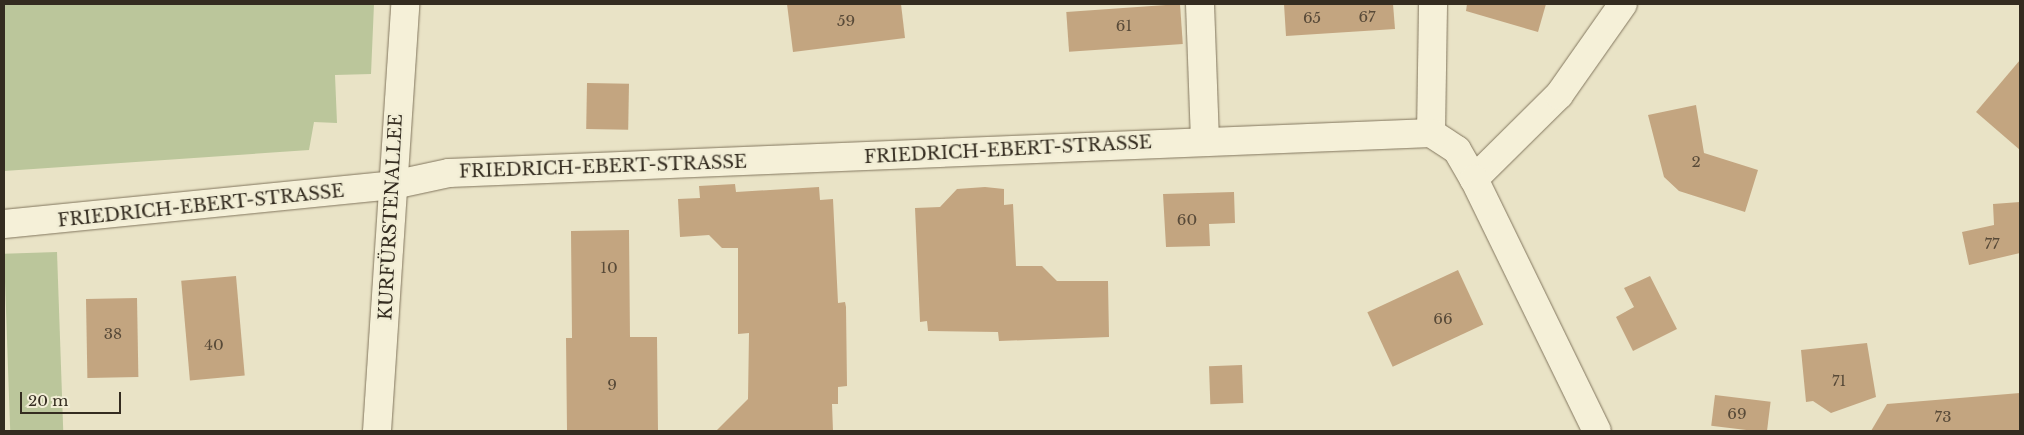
<!DOCTYPE html>
<html>
<head>
<meta charset="utf-8">
<style>
	body { margin:0 }
	#map { position:relative; width:2024px; height:435px; overflow:hidden; background:#e9e3c6; font-family:"Libre Baskerville",serif }
	div>[style] { position:absolute }
	.green>* { inset:0; background:#bbc69b; transform-origin:0 0 }
	.building>* { inset:0; background:#c3a580; transform-origin:0 0 }
	.roads { filter:drop-shadow(0 0 1px #82765e) drop-shadow(0 0 1px #82765e) }
	.street>* { height:28px; margin:-14px; padding:0 14px; transform-origin:14px; border-radius:14px; background:#f5f0d8 }
	.secondary>* { height:28px; margin:-14px; padding:0 14px; transform-origin:14px; border-radius:14px; background:#f5f0d8 }
	span { translate:-50% -50%; white-space:nowrap; text-align:center; line-height:1.15; -webkit-text-stroke:4.5px #f1edd5; paint-order:stroke }
	.number-label { font-size:15px; color:#584a38 }
	.number-label span { -webkit-text-stroke-width:0 }
	.street-label { font-size:18px; color:#342c20 }
	.frame { position:absolute; inset:0; border:5px solid #342c20; pointer-events:none }
	.scale { position:absolute; left:20px; top:392px; width:101px; height:22px; box-sizing:border-box; border:2px solid #342c20; border-top:0; padding-left:6px; font-size:15px; line-height:18px; white-space:nowrap; color:#342c20; -webkit-text-stroke:4px #f1edd5; paint-order:stroke }
</style>
</head>
<body>
<div id="map">
	<div class="green">
		<i style="clip-path:polygon(4px 4px,374px 4px,371px 74px,335px 75px,337px 123px,314px 122px,309px 150px,4px 171px)"></i>
		<i style="left:57px;top:252px;width:179px;height:53px;rotate:88deg"></i>
	</div>
	<div class="building">
		<i style="clip-path:polygon(787px 4px,901px 4px,905px 38px,793px 52px)"></i>
		<i style="left:1180px;top:4px;width:40px;height:114px;rotate:86deg"></i>
		<i style="clip-path:polygon(1284px 4px,1393px 4px,1395px 29px,1286px 36px)"></i>
		<i style="clip-path:polygon(1467px 4px,1546px 4px,1538px 32px,1466px 11px)"></i>
		<i style="clip-path:polygon(2020px 60px,2020px 150px,1976px 112px)"></i>
		<i style="left:587px;top:83px;width:42px;height:46px;rotate:1deg"></i>
		<i style="clip-path:polygon(1696px 105px,1704px 153px,1758px 170px,1745px 212px,1679px 191px,1664px 177px,1648px 115px)"></i>
		<i style="clip-path:polygon(735px 184px,736px 192px,819px 187px,820px 200px,833px 199px,838px 303px,845px 302px,846px 307px,847px 386px,838px 387px,838px 404px,832px 404px,833px 431px,716px 431px,748px 399px,749px 333px,738px 334px,738px 248px,722px 248px,709px 235px,680px 237px,678px 199px,700px 198px,699px 186px)"></i>
		<i style="clip-path:polygon(985px 187px,1004px 189px,1004px 205px,1013px 204px,1016px 266px,1042px 266px,1057px 281px,1108px 281px,1109px 337px,999px 341px,998px 332px,928px 331px,927px 321px,920px 322px,915px 208px,940px 207px,957px 189px)"></i>
		<i style="clip-path:polygon(1234px 192px,1235px 223px,1209px 224px,1210px 246px,1166px 247px,1163px 194px)"></i>
		<i style="clip-path:polygon(2020px 202px,2020px 253px,1969px 265px,1962px 232px,1994px 225px,1993px 204px)"></i>
		<i style="clip-path:polygon(629px 230px,630px 337px,657px 337px,658px 431px,567px 431px,566px 338px,572px 338px,571px 231px)"></i>
		<i style="left:1458px;top:270px;width:60px;height:100px;rotate:65deg"></i>
		<i style="left:236px;top:276px;width:100px;height:55px;rotate:85deg"></i>
		<i style="clip-path:polygon(1650px 276px,1677px 329px,1633px 351px,1616px 317px,1634px 307px,1624px 288px)"></i>
		<i style="left:137px;top:298px;width:79px;height:51px;rotate:89deg"></i>
		<i style="clip-path:polygon(1867px 343px,1876px 397px,1831px 413px,1813px 401px,1806px 402px,1801px 350px)"></i>
		<i style="left:1242px;top:365px;width:38px;height:33px;rotate:88deg"></i>
		<i style="clip-path:polygon(2020px 393px,2020px 431px,1871px 431px,1887px 404px)"></i>
		<i style="left:1715px;top:395px;width:56px;height:31px;rotate:7deg"></i>
	</div>
	<div class="roads">
		<div class="street">
			<i style="left:1200px;top:4px;width:137px;rotate:87.9deg"></i>
			<i style="left:1431px;top:133px;width:129px;rotate:-89.1deg"></i>
			<i style="left:1474px;top:179px;width:120px;rotate:-44.7deg"></i>
			<i style="left:1559px;top:95px;width:111px;rotate:-54.9deg"></i>
			<i style="left:393px;top:185px;width:57px;rotate:-12.1deg"></i>
			<i style="left:449px;top:173px;width:983px;rotate:-2.33deg"></i>
			<i style="left:1431px;top:133px;width:31px;rotate:33deg"></i>
			<i style="left:1457px;top:150px;width:34px;rotate:60deg"></i>
			<i style="left:1474px;top:179px;width:280px;rotate:64deg"></i>
		</div>
		<div class="secondary">
			<i style="left:4px;top:224px;width:391px;rotate:-5.7deg"></i>
			<i style="left:377px;top:431px;width:428px;rotate:-86.2deg"></i>
		</div>
	</div>
	<div class="number-label">
		<span style="left:1367px;top:17px">67</span>
		<span style="left:1312px;top:18px">65</span>
		<span style="left:846px;top:21px">59</span>
		<span style="left:1124px;top:26px">61</span>
		<span style="left:1696px;top:162px">2</span>
		<span style="left:1187px;top:220px">60</span>
		<span style="left:1992px;top:244px">77</span>
		<span style="left:609px;top:268px">10</span>
		<span style="left:1443px;top:319px">66</span>
		<span style="left:113px;top:334px">38</span>
		<span style="left:214px;top:345px">40</span>
		<span style="left:1839px;top:381px">71</span>
		<span style="left:612px;top:385px">9</span>
		<span style="left:1737px;top:414px">69</span>
		<span style="left:1943px;top:417px">73</span>
	</div>
	<div class="street-label">
		<span style="left:1008px;top:150px;rotate:-3deg">FRIEDRICH-EBERT-STRASSE</span>
		<span style="left:603px;top:167px;rotate:-2deg">FRIEDRICH-EBERT-STRASSE</span>
		<span style="left:201px;top:206px;rotate:-6deg">FRIEDRICH-EBERT-STRASSE</span>
		<span style="left:391px;top:217px;rotate:-87deg">KURFÜRSTENALLEE</span>
	</div>
	<div class="frame"></div>
	<div class="scale">20 m</div>
</div>
</body>
</html>
